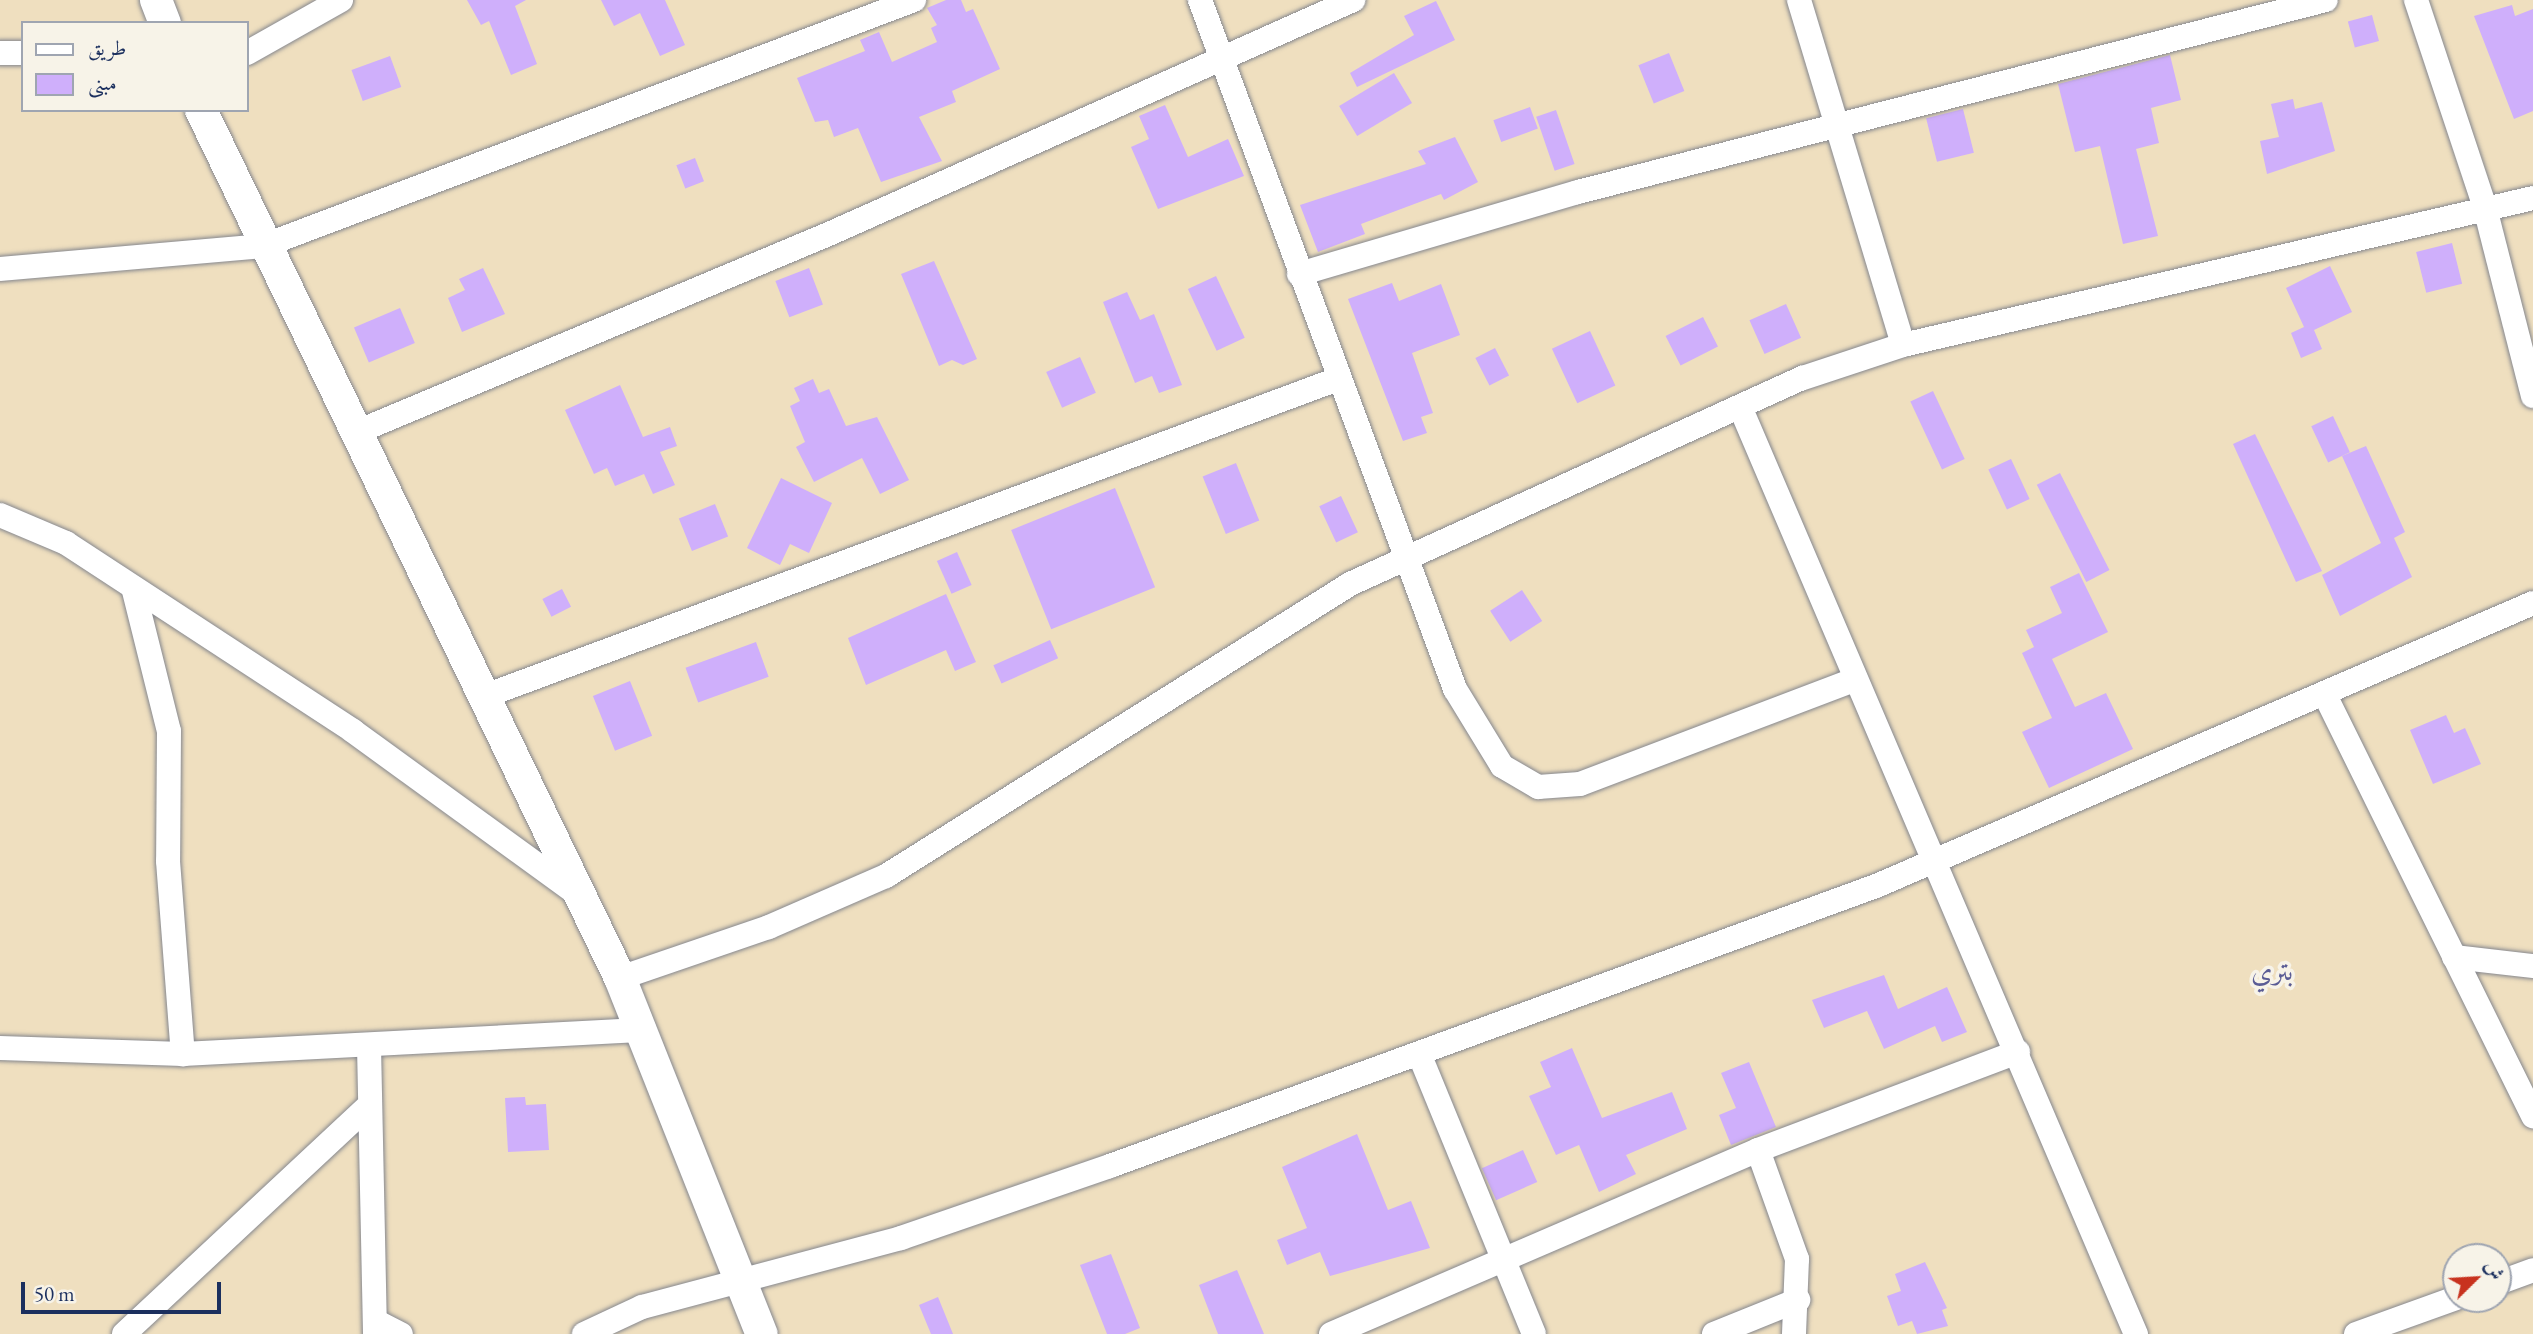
<!DOCTYPE html>
<html>
<head>
<meta charset="utf-8">
<style>
	body { margin:0 }
	#map { position:relative; width:2533px; height:1334px; overflow:hidden; background:#efdfbf; font-family:"EB Garamond",Amiri,serif }
	div>[style] { position:absolute }
	.building>* { inset:0; background:#cfaffb; transform-origin:0 0 }
	.roads { filter:drop-shadow(0 0 2px #85878e) drop-shadow(0 0 2px #85878e) }
	.minor>* { height:24px; margin:-12px; padding:0 12px; transform-origin:12px; border-radius:12px; background:#fff }
	.tertiary>* { height:32px; margin:-16px; padding:0 16px; transform-origin:16px; border-radius:16px; background:#fff }
	span { translate:-50% -50%; white-space:nowrap; text-align:center; line-height:1.15; -webkit-text-stroke:7px #f7f3e8; paint-order:stroke }
	.quarter-label { font-size:28px; color:#5a5c95 }
	.legend { position:absolute; left:21px; top:21px; width:228px; height:91px; box-sizing:border-box; background:#f7f3e8; border:2px solid #9fa5b1; margin:0; padding:9px 12px; list-style:none; font-size:21px; color:#1b2f5e }
	.legend li { display:flex; align-items:center; gap:14px; height:35px }
	.legend b { width:35px; border:2px solid #9fa5b1 }
	.north { position:absolute; left:2442px; top:1243px; width:70px; height:70px; box-sizing:border-box; background:#f7f3e8; border:2px solid #9fa5b1; border-radius:50%; rotate:66deg; font-size:19px; font-weight:700; line-height:28px; text-align:center; color:#1b2f5e }
	.north::after { content:''; display:block; margin:auto; width:24px; height:32px; background:#c8321e; clip-path:polygon(50% 0,100% 100%,50% 72%,0 100%) }
	.scale { position:absolute; left:21px; top:1282px; width:200px; height:32px; box-sizing:border-box; border:4px solid #1b2f5e; border-top:0; padding-left:9px; font-size:21px; line-height:24px; white-space:nowrap; color:#1b2f5e; -webkit-text-stroke:5px #f7f3e8; paint-order:stroke }
</style>
</head>
<body>
<div id="map">
	<div class="building">
		<i style="clip-path:polygon(467px 0,526px 0,515px 6px,537px 64px,511px 75px,489px 21px,481px 25px)"></i>
		<i style="clip-path:polygon(601px 0,665px 0,685px 45px,660px 56px,640px 13px,614px 26px)"></i>
		<i style="clip-path:polygon(946px 0,961px 0,966px 12px,973px 9px,1000px 69px,952px 91px,956px 102px,919px 117px,942px 161px,881px 182px,858px 128px,834px 137px,828px 120px,815px 122px,797px 78px,865px 51px,860px 40px,879px 32px,892px 62px,937px 42px,931px 28px,937px 25px,927px 8px)"></i>
		<i style="clip-path:polygon(1436px 1px,1455px 40px,1357px 87px,1350px 73px,1414px 35px,1404px 16px)"></i>
		<i style="clip-path:polygon(2512px 5px,2515px 16px,2533px 9px,2533px 111px,2514px 119px,2474px 16px)"></i>
		<i style="left:2372px;top:15px;width:27px;height:25px;rotate:75deg"></i>
		<i style="left:1669px;top:53px;width:41px;height:33px;rotate:68deg"></i>
		<i style="clip-path:polygon(2170px 55px,2181px 100px,2151px 108px,2159px 143px,2136px 149px,2158px 236px,2123px 244px,2100px 146px,2075px 152px,2058px 84px)"></i>
		<i style="left:390px;top:56px;width:33px;height:41px;rotate:70deg"></i>
		<i style="left:1394px;top:73px;width:35px;height:64px;rotate:59deg"></i>
		<i style="clip-path:polygon(2293px 99px,2295px 109px,2322px 102px,2335px 151px,2267px 174px,2260px 141px,2279px 137px,2271px 104px)"></i>
		<i style="clip-path:polygon(1165px 105px,1188px 157px,1228px 139px,1244px 176px,1158px 209px,1131px 147px,1149px 139px,1139px 116px)"></i>
		<i style="left:1530px;top:107px;width:23px;height:39px;rotate:70deg"></i>
		<i style="left:1963px;top:109px;width:45px;height:38px;rotate:76deg"></i>
		<i style="left:1556px;top:110px;width:57px;height:21px;rotate:71deg"></i>
		<i style="clip-path:polygon(1455px 137px,1478px 182px,1444px 200px,1441px 194px,1361px 224px,1365px 234px,1318px 252px,1300px 205px,1426px 164px,1418px 151px)"></i>
		<i style="left:695px;top:158px;width:25px;height:20px;rotate:69deg"></i>
		<i style="left:2452px;top:243px;width:42px;height:37px;rotate:76deg"></i>
		<i style="clip-path:polygon(934px 261px,977px 359px,963px 365px,952px 360px,939px 366px,901px 274px)"></i>
		<i style="clip-path:polygon(2330px 266px,2352px 312px,2314px 330px,2322px 349px,2301px 358px,2291px 333px,2304px 327px,2286px 288px)"></i>
		<i style="clip-path:polygon(483px 268px,505px 314px,462px 332px,448px 298px,465px 290px,459px 279px)"></i>
		<i style="left:809px;top:268px;width:39px;height:36px;rotate:69deg"></i>
		<i style="left:1216px;top:276px;width:68px;height:31px;rotate:65deg"></i>
		<i style="clip-path:polygon(1392px 283px,1399px 301px,1441px 284px,1460px 335px,1412px 353px,1433px 413px,1421px 417px,1427px 433px,1403px 441px,1348px 299px)"></i>
		<i style="clip-path:polygon(1127px 292px,1140px 320px,1154px 314px,1182px 385px,1159px 393px,1152px 376px,1135px 383px,1103px 302px)"></i>
		<i style="left:1786px;top:304px;width:37px;height:40px;rotate:66deg"></i>
		<i style="left:400px;top:308px;width:38px;height:50px;rotate:67deg"></i>
		<i style="left:1703px;top:317px;width:33px;height:42px;rotate:63deg"></i>
		<i style="left:1590px;top:331px;width:60px;height:42px;rotate:65deg"></i>
		<i style="left:1495px;top:348px;width:31px;height:22px;rotate:63deg"></i>
		<i style="left:1080px;top:357px;width:39px;height:37px;rotate:66deg"></i>
		<i style="clip-path:polygon(813px 379px,819px 393px,829px 389px,846px 426px,877px 417px,909px 480px,880px 494px,862px 458px,814px 482px,796px 447px,805px 442px,790px 406px,800px 401px,794px 388px)"></i>
		<i style="clip-path:polygon(620px 385px,643px 437px,670px 427px,677px 446px,660px 452px,675px 485px,653px 494px,644px 474px,615px 486px,607px 468px,594px 474px,565px 410px)"></i>
		<i style="left:1933px;top:391px;width:75px;height:25px;rotate:65deg"></i>
		<i style="left:2333px;top:416px;width:40px;height:24px;rotate:65deg"></i>
		<i style="clip-path:polygon(2255px 434px,2322px 571px,2296px 582px,2233px 444px)"></i>
		<i style="clip-path:polygon(2366px 446px,2405px 532px,2394px 538px,2412px 577px,2340px 616px,2322px 575px,2381px 543px,2342px 456px)"></i>
		<i style="left:2011px;top:459px;width:44px;height:25px;rotate:65deg"></i>
		<i style="left:1236px;top:463px;width:62px;height:36px;rotate:68deg"></i>
		<i style="left:2060px;top:473px;width:109px;height:26px;rotate:63deg"></i>
		<i style="clip-path:polygon(781px 478px,832px 503px,809px 553px,790px 544px,780px 565px,747px 548px)"></i>
		<i style="left:1115px;top:488px;width:107px;height:112px;rotate:68deg"></i>
		<i style="left:1341px;top:496px;width:40px;height:24px;rotate:65deg"></i>
		<i style="left:715px;top:504px;width:35px;height:39px;rotate:68deg"></i>
		<i style="left:957px;top:552px;width:36px;height:22px;rotate:66deg"></i>
		<i style="clip-path:polygon(2079px 573px,2108px 632px,2052px 659px,2075px 707px,2106px 693px,2133px 749px,2049px 788px,2022px 732px,2052px 718px,2022px 653px,2034px 647px,2026px 630px,2062px 613px,2050px 587px)"></i>
		<i style="left:562px;top:589px;width:20px;height:22px;rotate:63deg"></i>
		<i style="left:1522px;top:590px;width:37px;height:38px;rotate:57deg"></i>
		<i style="clip-path:polygon(946px 594px,976px 662px,955px 671px,946px 650px,866px 685px,848px 638px)"></i>
		<i style="left:1050px;top:640px;width:20px;height:62px;rotate:66deg"></i>
		<i style="left:756px;top:642px;width:37px;height:75px;rotate:70deg"></i>
		<i style="left:630px;top:681px;width:59px;height:40px;rotate:68deg"></i>
		<i style="clip-path:polygon(2446px 715px,2454px 733px,2465px 728px,2481px 764px,2433px 784px,2410px 730px)"></i>
		<i style="clip-path:polygon(1884px 975px,1898px 1009px,1947px 987px,1967px 1032px,1942px 1042px,1935px 1026px,1884px 1049px,1867px 1011px,1824px 1028px,1812px 1000px)"></i>
		<i style="clip-path:polygon(1572px 1048px,1602px 1118px,1672px 1092px,1687px 1129px,1626px 1155px,1636px 1174px,1599px 1192px,1579px 1145px,1556px 1155px,1529px 1096px,1551px 1087px,1540px 1062px)"></i>
		<i style="clip-path:polygon(1749px 1062px,1776px 1127px,1731px 1145px,1719px 1115px,1736px 1108px,1721px 1073px)"></i>
		<i style="clip-path:polygon(525px 1097px,526px 1105px,546px 1104px,549px 1150px,508px 1152px,505px 1098px)"></i>
		<i style="clip-path:polygon(1357px 1134px,1388px 1210px,1411px 1201px,1430px 1248px,1330px 1276px,1320px 1252px,1287px 1265px,1277px 1240px,1307px 1228px,1282px 1167px)"></i>
		<i style="left:1523px;top:1150px;width:35px;height:45px;rotate:66deg"></i>
		<i style="clip-path:polygon(1111px 1254px,1140px 1328px,1125px 1334px,1107px 1334px,1080px 1265px)"></i>
		<i style="clip-path:polygon(1925px 1262px,1947px 1308px,1942px 1310px,1948px 1326px,1917px 1334px,1912px 1321px,1898px 1326px,1887px 1296px,1901px 1291px,1895px 1274px)"></i>
		<i style="clip-path:polygon(1237px 1270px,1264px 1334px,1218px 1334px,1199px 1285px)"></i>
		<i style="clip-path:polygon(938px 1297px,953px 1334px,931px 1334px,919px 1305px)"></i>
	</div>
	<div class="roads">
		<div class="minor">
			<i style="left:1200px;top:0;width:735px;rotate:69.69deg"></i>
			<i style="left:1455px;top:689px;width:90px;rotate:58.6deg"></i>
			<i style="left:1502px;top:766px;width:42px;rotate:30.3deg"></i>
			<i style="left:1538px;top:787px;width:42px;rotate:-4.1deg"></i>
			<i style="left:1580px;top:784px;width:295px;rotate:-20.8deg"></i>
			<i style="left:1799px;top:0;width:360px;rotate:73.2deg"></i>
			<i style="left:2416px;top:0;width:219px;rotate:71.6deg"></i>
			<i style="left:2485px;top:208px;width:194px;rotate:75.7deg"></i>
			<i style="left:0;top:53px;width:23px"></i>
			<i style="left:247px;top:53px;width:108px;rotate:-29.4deg"></i>
			<i style="left:0;top:269px;width:264px;rotate:-5deg"></i>
			<i style="left:263px;top:246px;width:696px;rotate:-20.7deg"></i>
			<i style="left:1299px;top:274px;width:291px;rotate:-16.4deg"></i>
			<i style="left:1578px;top:192px;width:772px;rotate:-14.4deg"></i>
			<i style="left:1741px;top:409px;width:1006px;rotate:66.88deg"></i>
			<i style="left:357px;top:432px;width:514px;rotate:-22.77deg"></i>
			<i style="left:831px;top:233px;width:572px;rotate:-24.05deg"></i>
			<i style="left:0;top:515px;width:72px;rotate:23deg"></i>
			<i style="left:66px;top:543px;width:343px;rotate:33.2deg"></i>
			<i style="left:353px;top:731px;width:281px;rotate:36deg"></i>
			<i style="left:134px;top:591px;width:144px;rotate:76deg"></i>
			<i style="left:169px;top:731px;width:130px;rotate:90.4deg"></i>
			<i style="left:168px;top:861px;width:194px;rotate:85.6deg"></i>
			<i style="left:183px;top:1054px;width:462px;rotate:-3deg"></i>
			<i style="left:2325px;top:695px;width:470px;rotate:63.7deg"></i>
			<i style="left:485px;top:696px;width:910px;rotate:-20.39deg"></i>
			<i style="left:2454px;top:957px;width:80px;rotate:6.5deg"></i>
			<i style="left:620px;top:978px;width:157px;rotate:-18.9deg"></i>
			<i style="left:769px;top:927px;width:128px;rotate:-23.6deg"></i>
			<i style="left:886px;top:876px;width:548px;rotate:-32.18deg"></i>
			<i style="left:1350px;top:584px;width:498px;rotate:-24.5deg"></i>
			<i style="left:1803px;top:378px;width:105px;rotate:-18.3deg"></i>
			<i style="left:1903px;top:345px;width:647px;rotate:-13.13deg"></i>
			<i style="left:369px;top:1046px;width:288px;rotate:88.8deg"></i>
			<i style="left:0;top:1048px;width:183px;rotate:1.9deg"></i>
			<i style="left:1420px;top:1056px;width:300px;rotate:67.7deg"></i>
			<i style="left:1758px;top:1150px;width:116px;rotate:70.3deg"></i>
			<i style="left:1797px;top:1259px;width:75px;rotate:92.3deg"></i>
			<i style="left:2498px;top:1283px;width:37px;rotate:-20deg"></i>
			<i style="left:375px;top:1321px;width:29px;rotate:27deg"></i>
			<i style="left:124px;top:1334px;width:336px;rotate:-43deg"></i>
			<i style="left:584px;top:1334px;width:64px;rotate:-25deg"></i>
			<i style="left:642px;top:1307px;width:268px;rotate:-14.9deg"></i>
			<i style="left:901px;top:1238px;width:221px;rotate:-19deg"></i>
			<i style="left:1110px;top:1166px;width:816px;rotate:-20.08deg"></i>
			<i style="left:1876px;top:886px;width:715px;rotate:-23.3deg"></i>
			<i style="left:1331px;top:1334px;width:465px;rotate:-23.3deg"></i>
			<i style="left:1758px;top:1150px;width:278px;rotate:-20.7deg"></i>
			<i style="left:1714px;top:1334px;width:91px;rotate:-22deg"></i>
			<i style="left:2356px;top:1334px;width:106px;rotate:-19.8deg"></i>
		</div>
		<div class="tertiary">
			<i style="left:156px;top:0;width:25px;rotate:69deg"></i>
			<i style="left:201px;top:110px;width:964px;rotate:64.23deg"></i>
			<i style="left:620px;top:978px;width:383px;rotate:68.3deg"></i>
		</div>
	</div>
	<div class="quarter-label">
		<span style="left:2272px;top:970px">بتري</span>
	</div>
	<ul class="legend">
	<li><b style="height:9px;background:#fff"></b>طريق</li>
	<li><b style="height:19px;background:#cfaffb"></b>مبنى</li>
	</ul>
	<div class="north">ش</div>
	<div class="scale">50 m</div>
</div>
</body>
</html>
